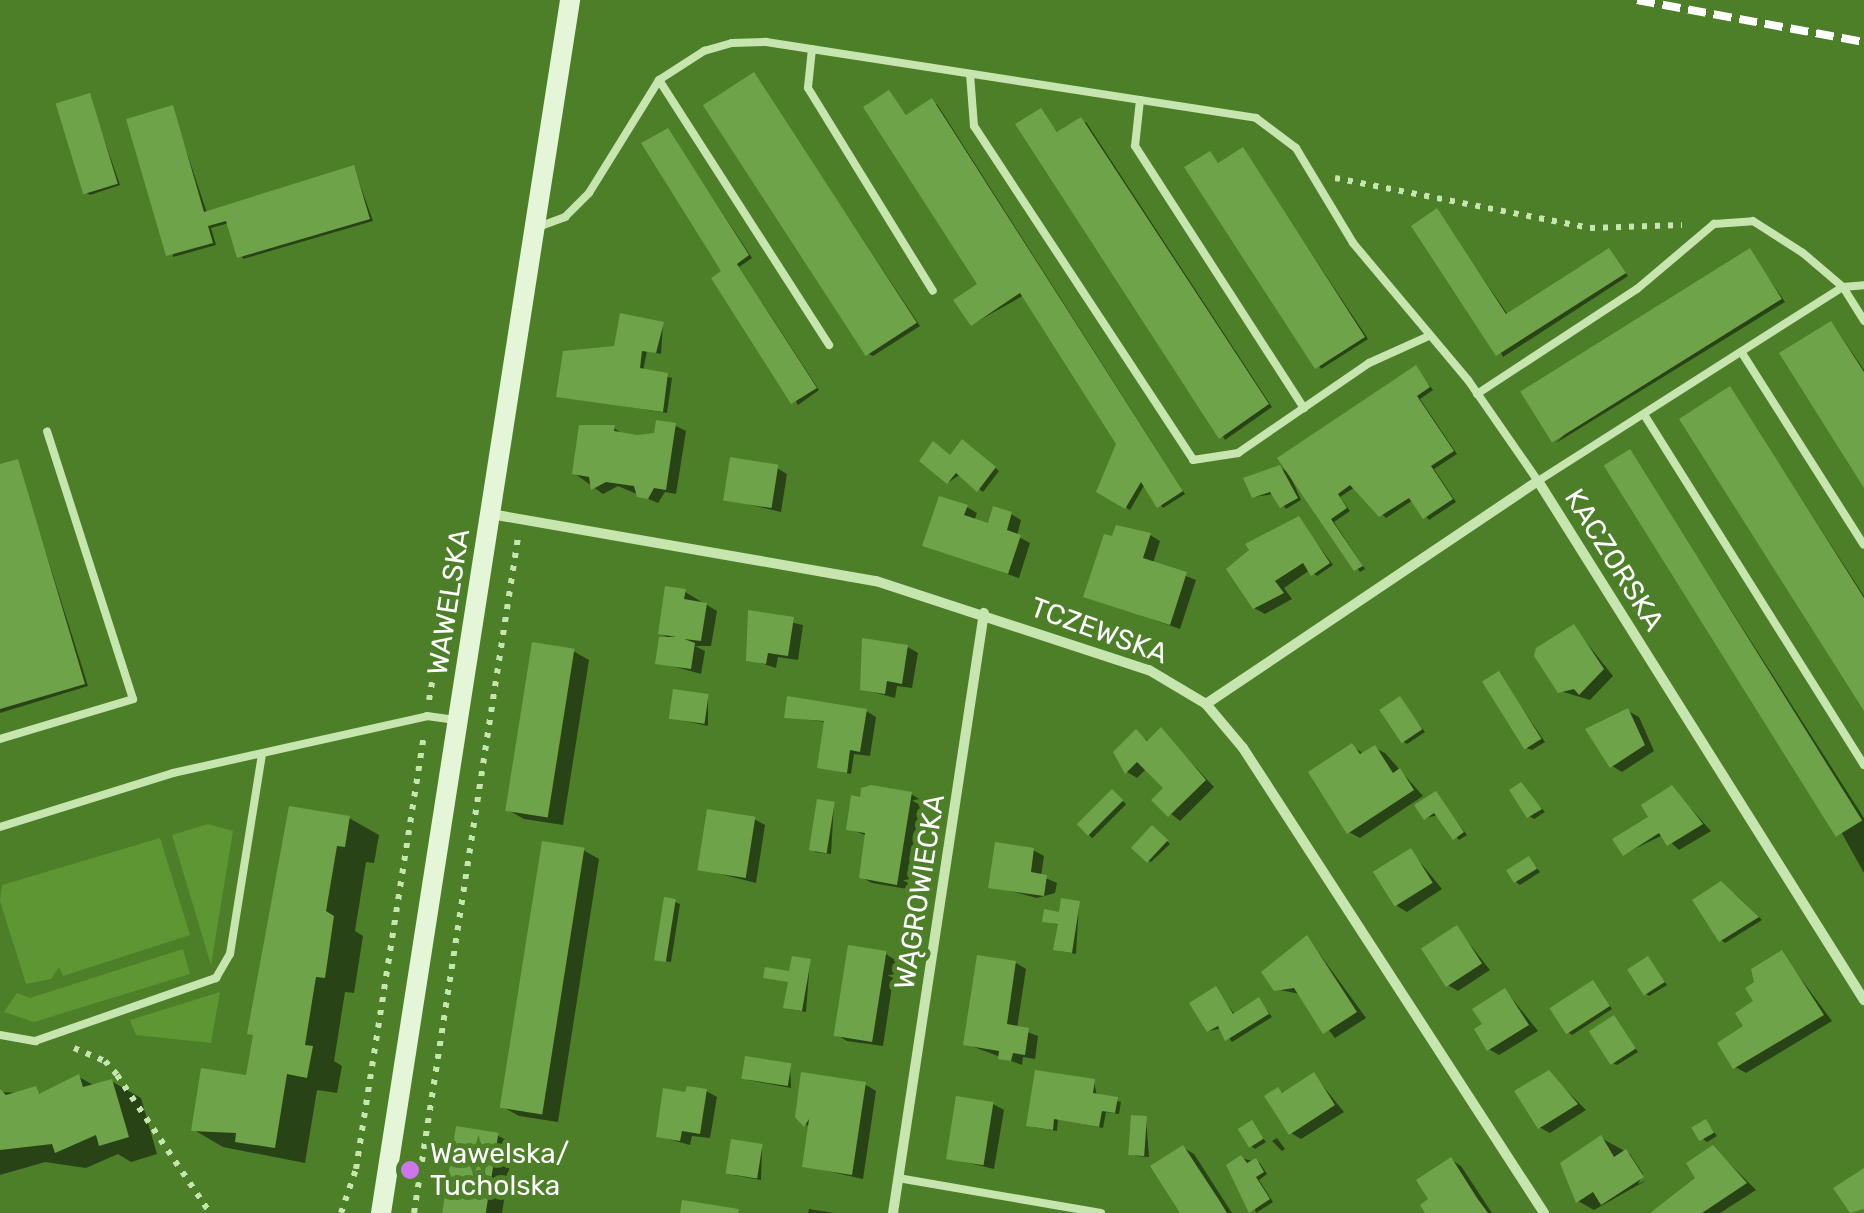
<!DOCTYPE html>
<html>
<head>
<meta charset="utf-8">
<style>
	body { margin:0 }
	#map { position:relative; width:1864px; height:1213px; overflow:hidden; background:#4c7f28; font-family:Rubik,sans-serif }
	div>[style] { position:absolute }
	.green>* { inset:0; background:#5d9633 }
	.shadow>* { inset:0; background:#0007; transform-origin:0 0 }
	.building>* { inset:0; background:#6fa349; transform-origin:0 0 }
	.path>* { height:6px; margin-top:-3px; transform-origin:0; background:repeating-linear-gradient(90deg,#c6e5af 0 5px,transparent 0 13px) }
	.lane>* { height:8px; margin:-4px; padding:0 4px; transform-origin:4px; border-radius:4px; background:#c6e5af }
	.street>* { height:10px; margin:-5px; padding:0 5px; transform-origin:5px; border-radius:5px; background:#c6e5af }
	.secondary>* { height:20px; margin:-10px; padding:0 10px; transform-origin:10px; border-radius:10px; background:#e4f5d8 }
	.rail>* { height:8px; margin-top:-4px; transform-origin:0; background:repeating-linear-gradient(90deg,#fff 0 18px,transparent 0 26px) }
	.dots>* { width:28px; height:28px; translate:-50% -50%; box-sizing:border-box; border:5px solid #4c7f28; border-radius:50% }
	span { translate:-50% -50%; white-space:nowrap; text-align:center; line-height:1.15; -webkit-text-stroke:10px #4c7f28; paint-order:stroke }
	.street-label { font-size:28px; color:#fff }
	.poi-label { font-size:28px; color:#fff }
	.left { translate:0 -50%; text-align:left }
</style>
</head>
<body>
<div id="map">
	<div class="green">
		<i style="clip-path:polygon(208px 824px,233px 831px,211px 965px,172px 835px)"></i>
		<i style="clip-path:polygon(160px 838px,190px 935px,63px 976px,59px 967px,51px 979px,26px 984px,0 901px,2px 885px)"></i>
		<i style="clip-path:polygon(183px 949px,190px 974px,34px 1022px,4px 1012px,17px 993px,30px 998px)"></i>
		<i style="clip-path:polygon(220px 992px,211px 1043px,136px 1035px,130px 1020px)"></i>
	</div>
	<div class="shadow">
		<i style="clip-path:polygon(754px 75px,920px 326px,873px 356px,869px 354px)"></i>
		<i style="clip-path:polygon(889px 93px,908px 117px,937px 104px,1185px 494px,1163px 508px,1145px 484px,1130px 510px,1099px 491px,1119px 444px,1024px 295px,973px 324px,981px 285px)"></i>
		<i style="clip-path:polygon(89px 96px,120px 185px,90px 195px,85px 192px)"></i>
		<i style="clip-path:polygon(172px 108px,207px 213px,354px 168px,373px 221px,243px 259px,229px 223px,211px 228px,216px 245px,173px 257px)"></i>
		<i style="clip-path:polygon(1041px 111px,1059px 134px,1086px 122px,1272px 407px,1225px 440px)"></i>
		<i style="clip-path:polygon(668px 130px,752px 258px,739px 267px,819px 390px,798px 405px,725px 272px)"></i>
		<i style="clip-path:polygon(1243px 150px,1368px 339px,1321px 369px,1210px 154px,1220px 165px)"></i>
		<i style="clip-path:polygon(1437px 211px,1508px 315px,1609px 251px,1628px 276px,1503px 357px)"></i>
		<i style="clip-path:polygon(1750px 251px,1785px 302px,1556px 443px)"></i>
		<i style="clip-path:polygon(1832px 323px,1864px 370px,1864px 483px)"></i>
		<i style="clip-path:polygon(663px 325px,661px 354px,647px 351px,643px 371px,672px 378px,667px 413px,559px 396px,617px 349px)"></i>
		<i style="clip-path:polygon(1416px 368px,1433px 390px,1420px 399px,1457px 454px,1434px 469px,1456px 502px,1429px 520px,1413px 500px,1386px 518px,1355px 487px,1340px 497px,1350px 511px,1334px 522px,1365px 569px,1360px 572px,1281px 458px)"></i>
		<i style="clip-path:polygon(1730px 389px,1864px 596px,1864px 706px)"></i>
		<i style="clip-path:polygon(676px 426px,686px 431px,676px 494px,665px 492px,658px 503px,618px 486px,603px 494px,574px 473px,614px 428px,624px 435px,656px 435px)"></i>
		<i style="clip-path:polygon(967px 444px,999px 471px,983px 492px,961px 474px,949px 482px,951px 457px)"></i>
		<i style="clip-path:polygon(1630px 452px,1864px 818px,1864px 873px)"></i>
		<i style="clip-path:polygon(17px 461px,88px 686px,0 713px,0 466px)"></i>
		<i style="clip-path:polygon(1280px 467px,1289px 473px,1301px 500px,1286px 509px,1274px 494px,1254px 497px)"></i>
		<i style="clip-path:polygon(777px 468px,787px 474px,781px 512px,725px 499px)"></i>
		<i style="clip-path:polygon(967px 507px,977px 513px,974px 521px,989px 526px,1011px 514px,1021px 520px,1017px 536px,1030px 543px,1019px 578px,925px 545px)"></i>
		<i style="clip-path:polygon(1299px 519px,1333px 565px,1317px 576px,1310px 570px,1284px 588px,1292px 599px,1265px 614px,1254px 608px,1248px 544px)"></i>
		<i style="clip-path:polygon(1150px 535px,1160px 541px,1153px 563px,1196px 580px,1180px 629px,1086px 596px)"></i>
		<i style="clip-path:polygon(685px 592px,717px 611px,711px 646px,695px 646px,705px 651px,701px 674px,658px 662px,672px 640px,660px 633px)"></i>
		<i style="clip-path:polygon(750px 613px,803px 625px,798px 660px,778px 657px,776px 668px,748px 659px)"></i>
		<i style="clip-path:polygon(1574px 627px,1613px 676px,1590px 700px,1560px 691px)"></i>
		<i style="clip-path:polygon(908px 647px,918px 653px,912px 688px,897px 686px,895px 698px,862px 689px)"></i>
		<i style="clip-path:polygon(573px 651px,589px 660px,563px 825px,524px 819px,508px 810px)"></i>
		<i style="clip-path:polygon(1499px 674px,1545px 742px,1532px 750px,1527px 748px)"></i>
		<i style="clip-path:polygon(708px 697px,708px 726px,671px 718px)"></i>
		<i style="clip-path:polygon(1400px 699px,1425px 732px,1407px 744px,1403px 741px)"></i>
		<i style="clip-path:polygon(866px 711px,876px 717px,870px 756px,854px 754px,851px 774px,819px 767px,827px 722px,786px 717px)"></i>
		<i style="clip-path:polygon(1628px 711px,1639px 717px,1654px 751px,1622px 772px,1612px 766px)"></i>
		<i style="clip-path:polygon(1161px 730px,1214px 787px,1180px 821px,1154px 800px,1167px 788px,1147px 768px,1137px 778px,1127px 772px,1136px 732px,1150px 742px)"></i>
		<i style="clip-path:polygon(1352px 746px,1364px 754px,1375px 748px,1385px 753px,1423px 796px,1360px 838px,1349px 832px)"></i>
		<i style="clip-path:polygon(1521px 785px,1545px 812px,1534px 819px,1529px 816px)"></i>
		<i style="clip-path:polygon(1672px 788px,1711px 831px,1679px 850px,1663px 835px,1624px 854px)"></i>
		<i style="clip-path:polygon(911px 794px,921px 800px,907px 889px,872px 883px,861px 877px,868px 836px,849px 829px)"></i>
		<i style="clip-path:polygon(1436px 794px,1467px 835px,1459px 840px,1439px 815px,1425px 818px)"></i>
		<i style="left:1117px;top:795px;width:13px;height:48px;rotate:45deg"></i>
		<i style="clip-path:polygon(834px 804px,831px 854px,815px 852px,811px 849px)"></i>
		<i style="clip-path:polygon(349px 818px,379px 835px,374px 863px,366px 862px,355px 931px,363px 936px,354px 993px,345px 992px,334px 1061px,342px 1066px,337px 1093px,317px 1090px,305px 1163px,223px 1147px,194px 1130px,248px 1078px,255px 1036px,249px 1032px)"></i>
		<i style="clip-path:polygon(754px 819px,765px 825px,756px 883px,705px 870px)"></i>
		<i style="clip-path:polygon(1157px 830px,1170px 844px,1151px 862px,1147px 860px)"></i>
		<i style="clip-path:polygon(583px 850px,599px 859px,558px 1122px,519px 1116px,503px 1107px)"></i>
		<i style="clip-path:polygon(1033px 850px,1044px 856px,1041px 876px,1057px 883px,1055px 893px,1037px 898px,991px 886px)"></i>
		<i style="clip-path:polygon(1411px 851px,1442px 889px,1407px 912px,1397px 906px)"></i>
		<i style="clip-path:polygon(1529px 859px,1540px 872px,1520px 885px,1516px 882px)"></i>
		<i style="clip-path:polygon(1735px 894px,1762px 920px,1725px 943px,1721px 940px)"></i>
		<i style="clip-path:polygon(675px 902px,680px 904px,671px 962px,662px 961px)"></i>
		<i style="clip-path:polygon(1079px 904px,1076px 954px,1060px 951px,1060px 925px,1045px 921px)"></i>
		<i style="clip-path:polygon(1457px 928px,1490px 970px,1458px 991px,1448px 985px)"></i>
		<i style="clip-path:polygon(1308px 938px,1366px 1018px,1335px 1038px,1300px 994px,1275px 989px)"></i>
		<i style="clip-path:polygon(1782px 953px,1832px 1021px,1746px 1073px,1735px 1067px,1747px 1027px)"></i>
		<i style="clip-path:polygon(886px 954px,896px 960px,883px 1046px,847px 1041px,837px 1035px)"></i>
		<i style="clip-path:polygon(1648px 959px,1667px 985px,1649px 996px,1645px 993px)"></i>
		<i style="clip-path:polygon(810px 961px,806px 1012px,790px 1009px,790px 982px,766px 977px,791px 974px)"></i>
		<i style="clip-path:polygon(1016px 963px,1026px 969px,1017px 1028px,1038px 1036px,1035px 1059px,1023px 1057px,1022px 1065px,966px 1044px)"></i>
		<i style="clip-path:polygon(1593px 983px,1612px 1009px,1572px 1035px,1568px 1032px)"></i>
		<i style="clip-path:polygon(1216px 989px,1235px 1015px,1259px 1000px,1272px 1017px,1232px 1042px,1222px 1028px,1209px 1031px)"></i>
		<i style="clip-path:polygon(1506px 991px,1538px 1031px,1499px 1055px,1489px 1049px,1485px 1025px)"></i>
		<i style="clip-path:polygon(1614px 1018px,1638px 1052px,1617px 1065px,1612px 1063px)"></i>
		<i style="clip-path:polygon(790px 1065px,791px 1088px,748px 1080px)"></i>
		<i style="clip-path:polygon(1549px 1073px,1586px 1110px,1550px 1133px,1539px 1127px)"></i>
		<i style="clip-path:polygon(1314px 1075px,1344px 1112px,1301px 1139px,1291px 1133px,1278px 1090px,1285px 1094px)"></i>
		<i style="clip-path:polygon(79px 1077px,95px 1086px,111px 1081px,141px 1098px,157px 1154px,131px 1162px,118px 1154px,86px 1168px,45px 1162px,0 1175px,0 1092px,45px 1094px)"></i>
		<i style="clip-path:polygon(1094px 1082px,1097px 1096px,1121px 1102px,1119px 1114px,1106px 1112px,1103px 1128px,1058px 1119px,1057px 1131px,1033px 1127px)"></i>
		<i style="clip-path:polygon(866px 1085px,876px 1091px,863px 1179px,805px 1166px,810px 1128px,797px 1116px)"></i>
		<i style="clip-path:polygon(706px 1091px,717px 1097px,710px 1138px,692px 1136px,690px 1145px,658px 1136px,687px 1095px)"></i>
		<i style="clip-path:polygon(993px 1104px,1004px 1110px,994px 1169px,948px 1158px)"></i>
		<i style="clip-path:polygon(1146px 1118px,1149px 1157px,1136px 1156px,1132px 1154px)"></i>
		<i style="clip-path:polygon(1706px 1122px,1717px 1136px,1707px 1142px,1703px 1139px)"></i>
		<i style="clip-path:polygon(1252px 1123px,1266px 1142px,1255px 1149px,1251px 1146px)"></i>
		<i style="clip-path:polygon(497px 1135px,513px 1144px,502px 1213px,445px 1213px)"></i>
		<i style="clip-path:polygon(1277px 1138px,1285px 1149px,1282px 1151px,1272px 1141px)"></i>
		<i style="clip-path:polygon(1601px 1138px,1630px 1154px,1643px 1174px,1638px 1184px,1647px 1180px,1594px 1210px,1578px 1201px)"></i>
		<i style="clip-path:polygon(762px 1146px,761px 1180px,733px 1175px)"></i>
		<i style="clip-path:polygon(1184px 1148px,1194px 1154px,1232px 1213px,1183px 1213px)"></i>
		<i style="clip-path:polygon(1714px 1148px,1756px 1190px,1720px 1213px,1650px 1213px,1699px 1178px)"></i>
		<i style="clip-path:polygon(1241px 1158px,1260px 1163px,1267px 1174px,1259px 1180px,1273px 1202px,1256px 1213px)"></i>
		<i style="clip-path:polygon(1451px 1160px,1461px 1166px,1492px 1213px,1428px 1213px)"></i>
		<i style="clip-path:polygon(809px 1209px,834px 1213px,808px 1213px)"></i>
	</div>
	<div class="building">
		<i style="left:754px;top:72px;width:299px;height:61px;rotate:57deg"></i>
		<i style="clip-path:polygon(889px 90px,906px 115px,932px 98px,1183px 491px,1157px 508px,1141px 482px,1125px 509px,1096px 492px,1116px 444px,1020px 293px,971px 326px,953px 300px,977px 284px,863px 107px)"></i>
		<i style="left:90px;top:93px;width:95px;height:36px;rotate:73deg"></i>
		<i style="clip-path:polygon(173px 105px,204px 212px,354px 165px,370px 219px,237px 258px,226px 221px,208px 226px,213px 243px,166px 256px,126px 119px)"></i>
		<i style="clip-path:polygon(1041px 108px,1057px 132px,1081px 117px,1269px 404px,1219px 439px,1015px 124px)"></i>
		<i style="clip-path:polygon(668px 128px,749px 255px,737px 264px,817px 388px,791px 404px,711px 278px,721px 271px,641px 143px)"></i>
		<i style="clip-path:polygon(1243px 147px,1365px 337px,1315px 369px,1184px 167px,1210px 151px,1218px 163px)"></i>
		<i style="clip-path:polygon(1437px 208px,1506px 314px,1609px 248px,1626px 273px,1496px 356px,1411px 226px)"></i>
		<i style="left:1750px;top:248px;width:60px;height:271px;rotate:58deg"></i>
		<i style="clip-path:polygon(620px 313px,664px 322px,656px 353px,642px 351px,640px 368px,668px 373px,663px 412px,556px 397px,563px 351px,614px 346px)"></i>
		<i style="clip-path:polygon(1831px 321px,1864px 372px,1864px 488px,1779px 353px)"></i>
		<i style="clip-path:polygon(1416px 365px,1430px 387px,1417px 396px,1454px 451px,1431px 466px,1453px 499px,1423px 519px,1409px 498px,1379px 517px,1350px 485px,1338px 494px,1347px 508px,1331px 519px,1363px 566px,1354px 571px,1277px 458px)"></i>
		<i style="clip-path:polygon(1730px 386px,1864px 598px,1864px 711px,1679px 419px)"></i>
		<i style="clip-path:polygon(656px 420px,676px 423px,666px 490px,654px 488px,648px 499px,637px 497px,634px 486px,606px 482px,591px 490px,589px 477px,572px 474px,579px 425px,615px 425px,614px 431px,637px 435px,654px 433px)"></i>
		<i style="clip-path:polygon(962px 439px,996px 467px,977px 492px,956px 473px,947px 484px,919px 461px,933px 441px,950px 455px)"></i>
		<i style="left:1630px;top:449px;width:438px;height:31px;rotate:58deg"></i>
		<i style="left:730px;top:457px;width:49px;height:44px;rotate:9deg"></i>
		<i style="clip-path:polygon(18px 459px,85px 684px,0 709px,0 464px)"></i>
		<i style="clip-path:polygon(1280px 465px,1298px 498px,1280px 508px,1270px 492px,1252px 498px,1243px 478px)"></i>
		<i style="clip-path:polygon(939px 496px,968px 505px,964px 515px,988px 523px,993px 506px,1012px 512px,1007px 530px,1021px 535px,1008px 574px,922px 546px)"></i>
		<i style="clip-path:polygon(1299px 516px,1330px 563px,1311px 576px,1303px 563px,1275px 581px,1284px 593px,1253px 609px,1226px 569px,1249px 550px,1245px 544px)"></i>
		<i style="clip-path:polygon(1116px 525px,1151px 533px,1143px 558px,1187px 572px,1170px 625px,1083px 597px,1104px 534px,1112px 536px)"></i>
		<i style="clip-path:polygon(665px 586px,686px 589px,684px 599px,707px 603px,701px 641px,684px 639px,695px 643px,691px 669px,655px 664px,659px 637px,676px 637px,658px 634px)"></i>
		<i style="clip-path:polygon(748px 610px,794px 617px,788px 656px,768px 653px,766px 664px,746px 661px)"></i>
		<i style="clip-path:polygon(1574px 624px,1604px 669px,1579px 695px,1574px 689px,1558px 693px,1534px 656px,1536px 648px)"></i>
		<i style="clip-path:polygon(862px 638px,908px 645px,902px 684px,887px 681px,885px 694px,860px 690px)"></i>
		<i style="left:532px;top:642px;width:43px;height:171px;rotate:9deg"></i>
		<i style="left:1499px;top:671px;width:80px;height:20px;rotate:58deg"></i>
		<i style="left:673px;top:689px;width:36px;height:30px;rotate:8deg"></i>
		<i style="clip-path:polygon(787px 696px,867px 709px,860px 752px,850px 750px,847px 773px,817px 768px,824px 721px,784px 718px)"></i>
		<i style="left:1400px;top:696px;width:40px;height:25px;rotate:56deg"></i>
		<i style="clip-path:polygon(1628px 708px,1645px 745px,1610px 768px,1585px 729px)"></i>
		<i style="clip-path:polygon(1161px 727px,1206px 780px,1168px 817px,1151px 800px,1163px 788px,1137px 762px,1125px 774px,1113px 752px,1136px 729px,1147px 741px)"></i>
		<i style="clip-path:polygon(1352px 743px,1360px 754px,1375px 745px,1393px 773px,1400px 768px,1414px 790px,1347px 834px,1308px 772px)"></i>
		<i style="clip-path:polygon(1521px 782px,1542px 809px,1527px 818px,1509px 790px)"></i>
		<i style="clip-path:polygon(871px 785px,912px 792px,897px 885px,859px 878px,865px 833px,846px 830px,851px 795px,860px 797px,861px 788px)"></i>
		<i style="clip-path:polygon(1672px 785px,1703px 824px,1667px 846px,1659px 833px,1623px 856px,1612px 839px,1648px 817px,1641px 805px)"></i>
		<i style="left:1112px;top:789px;width:16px;height:50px;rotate:45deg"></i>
		<i style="clip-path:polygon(1436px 791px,1464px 832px,1453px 840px,1434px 813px,1424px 820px,1414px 805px)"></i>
		<i style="left:817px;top:799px;width:18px;height:52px;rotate:9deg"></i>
		<i style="clip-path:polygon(289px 806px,350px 816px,345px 847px,337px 846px,326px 911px,334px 916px,325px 978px,316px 977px,305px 1045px,313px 1046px,307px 1078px,287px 1074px,275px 1148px,235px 1142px,236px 1133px,191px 1131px,201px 1068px,246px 1075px,253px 1035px,247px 1034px)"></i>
		<i style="left:707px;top:809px;width:49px;height:62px;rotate:9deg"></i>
		<i style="left:1152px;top:825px;width:22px;height:31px;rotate:43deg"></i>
		<i style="left:542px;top:841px;width:43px;height:270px;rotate:9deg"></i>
		<i style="clip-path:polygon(995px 842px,1034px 848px,1031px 872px,1047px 875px,1044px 896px,988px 888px)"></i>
		<i style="left:1411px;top:848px;width:41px;height:45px;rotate:58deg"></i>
		<i style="left:1529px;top:856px;width:15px;height:27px;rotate:58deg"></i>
		<i style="clip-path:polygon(1721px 881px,1759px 917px,1719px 942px,1692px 900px)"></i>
		<i style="left:664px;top:897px;width:12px;height:64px;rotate:9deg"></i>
		<i style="clip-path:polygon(1061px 898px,1080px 901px,1072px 953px,1053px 950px,1058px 924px,1042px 922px,1044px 909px,1059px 912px)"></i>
		<i style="left:1457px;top:925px;width:46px;height:43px;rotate:57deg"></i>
		<i style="clip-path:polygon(1307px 935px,1357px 1012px,1323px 1034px,1294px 988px,1274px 991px,1261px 972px)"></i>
		<i style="left:848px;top:945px;width:39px;height:92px;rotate:9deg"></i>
		<i style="clip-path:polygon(1782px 950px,1824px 1015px,1733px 1069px,1717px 1043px,1743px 1026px,1735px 1013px,1753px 1001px,1745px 988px,1754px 982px,1751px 969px)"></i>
		<i style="clip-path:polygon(977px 955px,1016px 961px,1007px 1024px,1029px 1028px,1025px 1055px,1013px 1053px,1011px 1061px,998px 1059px,999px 1051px,963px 1045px)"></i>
		<i style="clip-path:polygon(792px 956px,811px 959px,802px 1011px,783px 1008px,788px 982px,763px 978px,765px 967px,789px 971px)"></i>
		<i style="left:1648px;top:956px;width:31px;height:25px;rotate:57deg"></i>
		<i style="left:1593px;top:980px;width:31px;height:52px;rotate:57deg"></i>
		<i style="clip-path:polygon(1216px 986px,1233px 1014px,1259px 997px,1269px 1014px,1225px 1041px,1218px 1026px,1207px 1032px,1189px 1003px)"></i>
		<i style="clip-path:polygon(1505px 988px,1529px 1025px,1487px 1051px,1474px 1029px,1482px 1024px,1472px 1009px)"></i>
		<i style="left:1614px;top:1015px;width:40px;height:30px;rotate:57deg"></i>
		<i style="left:745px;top:1056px;width:47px;height:23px;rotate:9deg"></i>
		<i style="clip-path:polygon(1035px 1070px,1095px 1079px,1093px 1093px,1118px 1097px,1115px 1113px,1102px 1111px,1099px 1127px,1054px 1119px,1053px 1130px,1026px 1126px)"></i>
		<i style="clip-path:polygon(1549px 1070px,1578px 1104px,1538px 1129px,1514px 1091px)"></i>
		<i style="clip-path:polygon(801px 1072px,866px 1082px,852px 1175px,802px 1167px,809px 1119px,804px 1127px,795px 1117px)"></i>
		<i style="clip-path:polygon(1314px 1072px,1335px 1105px,1289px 1135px,1264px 1096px,1278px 1087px,1282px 1093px)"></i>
		<i style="clip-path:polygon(79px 1074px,83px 1087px,112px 1079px,129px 1137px,99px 1146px,96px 1135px,55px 1153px,52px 1144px,0 1150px,0 1089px,6px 1095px,36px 1086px,39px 1094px)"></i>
		<i style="clip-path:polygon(687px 1086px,707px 1089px,700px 1134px,682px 1131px,680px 1141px,656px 1137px,663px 1088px,685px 1092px)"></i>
		<i style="left:956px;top:1096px;width:38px;height:64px;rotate:9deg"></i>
		<i style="left:1131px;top:1115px;width:16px;height:40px;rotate:4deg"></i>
		<i style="left:1706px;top:1119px;width:16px;height:17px;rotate:60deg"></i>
		<i style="left:1252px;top:1120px;width:22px;height:17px;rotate:58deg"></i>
		<i style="left:456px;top:1126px;width:43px;height:88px;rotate:9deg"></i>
		<i style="clip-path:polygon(1601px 1135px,1614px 1157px,1626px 1149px,1644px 1177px,1601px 1205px,1593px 1192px,1576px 1203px,1560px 1163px)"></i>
		<i style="left:731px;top:1139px;width:32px;height:35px;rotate:9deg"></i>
		<i style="clip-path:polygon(1183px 1145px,1219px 1200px,1227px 1213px,1180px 1213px,1150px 1166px)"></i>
		<i style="clip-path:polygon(1713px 1145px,1747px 1183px,1702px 1213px,1650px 1213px,1695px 1178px,1686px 1163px)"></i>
		<i style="clip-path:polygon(1241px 1155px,1247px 1163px,1256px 1158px,1264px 1172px,1256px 1177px,1270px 1199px,1249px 1213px,1226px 1165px)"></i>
		<i style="clip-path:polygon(1451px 1157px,1477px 1198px,1488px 1213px,1425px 1213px,1420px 1205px,1428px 1199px,1416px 1180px)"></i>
		<i style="clip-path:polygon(1864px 1168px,1864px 1209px,1850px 1213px,1833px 1188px)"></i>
		<i style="clip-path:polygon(682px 1200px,739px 1209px,738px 1213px,680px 1213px)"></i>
	</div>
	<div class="path">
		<i style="left:1335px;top:178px;width:260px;rotate:11.1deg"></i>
		<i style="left:1590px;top:228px;width:92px;rotate:-1.9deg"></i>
		<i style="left:429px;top:700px;width:97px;rotate:-80deg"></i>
		<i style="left:74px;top:1048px;width:34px;rotate:23deg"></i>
		<i style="left:105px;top:1061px;width:18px;rotate:49deg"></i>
		<i style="left:117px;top:1075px;width:166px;rotate:56deg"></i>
		<i style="left:341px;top:1213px;width:46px;rotate:-71.2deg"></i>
		<i style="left:356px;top:1169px;width:437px;rotate:-81.1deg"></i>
		<i style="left:414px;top:1213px;width:684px;rotate:-81.25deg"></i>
	</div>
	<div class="lane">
		<i style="left:812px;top:49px;width:39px;rotate:96deg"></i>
		<i style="left:808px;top:88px;width:238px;rotate:58.4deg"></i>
		<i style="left:970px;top:74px;width:52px;rotate:85.6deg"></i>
		<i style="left:974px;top:126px;width:399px;rotate:56.7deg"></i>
		<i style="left:1193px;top:460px;width:46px;rotate:-8.8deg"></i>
		<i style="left:1238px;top:453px;width:159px;rotate:-34.5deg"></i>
		<i style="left:1369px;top:363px;width:66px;rotate:-24.2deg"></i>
		<i style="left:659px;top:80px;width:315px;rotate:57.3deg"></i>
		<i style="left:1140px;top:100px;width:46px;rotate:96.2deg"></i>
		<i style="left:1135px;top:146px;width:312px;rotate:57.2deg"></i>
		<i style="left:538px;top:227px;width:29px;rotate:-20deg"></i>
		<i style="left:565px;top:217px;width:34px;rotate:-45deg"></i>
		<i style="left:589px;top:193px;width:133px;rotate:-58.2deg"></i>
		<i style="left:659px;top:80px;width:54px;rotate:-32.8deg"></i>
		<i style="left:704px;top:51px;width:29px;rotate:-16deg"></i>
		<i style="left:732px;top:43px;width:34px;rotate:-2deg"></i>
		<i style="left:766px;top:42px;width:496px;rotate:8.8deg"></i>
		<i style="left:1256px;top:118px;width:50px;rotate:36.9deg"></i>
		<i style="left:1296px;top:148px;width:111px;rotate:59deg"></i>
		<i style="left:1353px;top:243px;width:179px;rotate:50deg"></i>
		<i style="left:1468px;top:380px;width:123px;rotate:55.3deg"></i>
		<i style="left:1538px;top:481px;width:361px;rotate:-32.5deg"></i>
		<i style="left:1843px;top:287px;width:21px;rotate:-5deg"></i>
		<i style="left:1742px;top:353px;width:227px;rotate:57.6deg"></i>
		<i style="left:1477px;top:394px;width:191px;rotate:-33.3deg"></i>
		<i style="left:1637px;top:289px;width:101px;rotate:-40.2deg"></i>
		<i style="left:1714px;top:224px;width:39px;rotate:-4deg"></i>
		<i style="left:1753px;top:221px;width:59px;rotate:32.6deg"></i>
		<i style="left:1803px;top:253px;width:52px;rotate:40.4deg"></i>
		<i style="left:1843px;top:287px;width:40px;rotate:58deg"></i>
		<i style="left:1645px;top:416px;width:412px;rotate:57.9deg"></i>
		<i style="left:0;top:739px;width:139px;rotate:-16.7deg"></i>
		<i style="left:133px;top:699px;width:281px;rotate:-107.8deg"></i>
		<i style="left:0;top:827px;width:181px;rotate:-17.3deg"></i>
		<i style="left:173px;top:773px;width:260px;rotate:-12.6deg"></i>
		<i style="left:427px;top:716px;width:27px;rotate:8deg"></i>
		<i style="left:0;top:1035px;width:36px;rotate:10deg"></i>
		<i style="left:35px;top:1041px;width:192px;rotate:-19.2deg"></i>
		<i style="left:216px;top:978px;width:28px;rotate:-60deg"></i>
		<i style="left:230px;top:954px;width:202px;rotate:-80.9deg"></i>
		<i style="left:898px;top:1178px;width:206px;rotate:9.8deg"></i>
	</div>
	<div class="street">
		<i style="left:491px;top:514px;width:391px;rotate:9.9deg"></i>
		<i style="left:876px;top:581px;width:287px;rotate:18.1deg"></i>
		<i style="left:1149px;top:670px;width:66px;rotate:30.8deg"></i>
		<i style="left:1206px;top:704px;width:57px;rotate:49.9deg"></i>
		<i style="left:1243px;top:748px;width:554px;rotate:57.08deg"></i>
		<i style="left:1206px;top:704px;width:400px;rotate:-33.9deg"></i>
		<i style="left:1538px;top:481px;width:613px;rotate:57.87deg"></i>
		<i style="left:893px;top:1213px;width:607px;rotate:-81.38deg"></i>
	</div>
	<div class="secondary">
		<i style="left:381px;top:1213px;width:1228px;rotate:-81.14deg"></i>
	</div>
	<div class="rail">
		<i style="left:1637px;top:0;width:231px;rotate:10.5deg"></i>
	</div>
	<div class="dots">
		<i style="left:410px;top:1170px;background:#cd76ec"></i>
	</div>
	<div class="street-label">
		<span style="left:1614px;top:560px;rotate:58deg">KACZORSKA</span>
		<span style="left:449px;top:602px;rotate:-81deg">WAWELSKA</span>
		<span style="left:1099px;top:631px;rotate:20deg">TCZEWSKA</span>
		<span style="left:920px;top:892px;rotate:-81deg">WĄGROWIECKA</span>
	</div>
	<div class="poi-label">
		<span class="left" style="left:430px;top:1170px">Wawelska/<br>Tucholska</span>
	</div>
</div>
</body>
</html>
